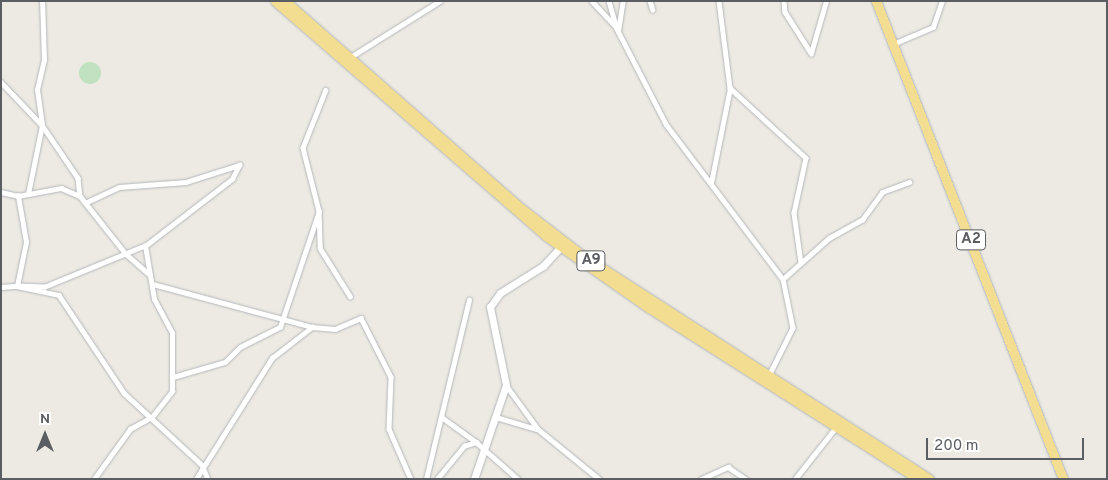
<!DOCTYPE html>
<html>
<head>
<meta charset="utf-8">
<style>
	body { margin:0 }
	#map { position:relative; width:1108px; height:480px; overflow:hidden; background:#eceae2; font-family:Overpass,sans-serif }
	div>[style] { position:absolute }
	.green>* { inset:0; background:#c0e2c1 }
	.round { border-radius:50% }
	.roads { filter:drop-shadow(0 0 1px #b4b7bb) drop-shadow(0 0 1px #b4b7bb) }
	.street>* { height:4.5px; margin:-2.25px; padding:0 2.25px; transform-origin:2.25px; border-radius:2.25px; background:#fff }
	.secondary>* { height:7px; margin:-3.5px; padding:0 3.5px; transform-origin:3.5px; border-radius:3.5px; background:#fff }
	.highway>* { height:9px; margin:-4.5px; padding:0 4.5px; transform-origin:4.5px; border-radius:4.5px; background:#f3dd91 }
	span { translate:-50% -50%; white-space:nowrap; text-align:center; line-height:1.15; -webkit-text-stroke:4px #fff; paint-order:stroke }
	.shield-label span { padding:1px 4px; background:#fff; border:1px solid; border-radius:4px; -webkit-text-stroke-width:0 }
	.shield-label { font-size:15px; color:#5a5d61; font-weight:700 }
	.frame { position:absolute; inset:0; border:2px solid #5a5d61; pointer-events:none }
	.north { position:absolute; left:20px; top:410px; width:50px; height:50px; -webkit-text-stroke:4px #fff; paint-order:stroke; rotate:0deg; font-size:14px; font-weight:700; line-height:20px; text-align:center; color:#5a5d61 }
	.north::after { content:''; display:block; margin:auto; width:18px; height:22px; background:#5a5d61; clip-path:polygon(50% 0,100% 100%,50% 72%,0 100%) }
	.scale { position:absolute; left:926px; top:438px; width:158px; height:22px; box-sizing:border-box; border:2px solid #5a5d61; border-top:0; padding-left:6px; font-size:15px; line-height:18px; white-space:nowrap; color:#5a5d61; -webkit-text-stroke:4px #fff; paint-order:stroke }
</style>
</head>
<body>
<div id="map">
	<div class="green">
		<i class="round" style="left:79px;top:62px;width:22px;height:22px"></i>
	</div>
	<div class="roads">
		<div class="street">
			<i style="left:592px;top:1px;width:35px;rotate:47deg"></i>
			<i style="left:616px;top:27px;width:109px;rotate:62.7deg"></i>
			<i style="left:666px;top:124px;width:194px;rotate:53deg"></i>
			<i style="left:783px;top:279px;width:50px;rotate:78.5deg"></i>
			<i style="left:793px;top:328px;width:51px;rotate:116.6deg"></i>
			<i style="left:609px;top:1px;width:26px;rotate:74deg"></i>
			<i style="left:650px;top:1px;width:9px;rotate:72deg"></i>
			<i style="left:719px;top:1px;width:88px;rotate:82.8deg"></i>
			<i style="left:784px;top:1px;width:11px;rotate:85deg"></i>
			<i style="left:785px;top:12px;width:49px;rotate:57.6deg"></i>
			<i style="left:811px;top:53px;width:54px;rotate:-73.9deg"></i>
			<i style="left:618px;top:31px;width:30px;rotate:-81deg"></i>
			<i style="left:893px;top:44px;width:43px;rotate:-23deg"></i>
			<i style="left:933px;top:27px;width:28px;rotate:-71deg"></i>
			<i style="left:349px;top:58px;width:107px;rotate:-32.1deg"></i>
			<i style="left:1px;top:82px;width:59px;rotate:46.4deg"></i>
			<i style="left:42px;top:125px;width:64px;rotate:55.8deg"></i>
			<i style="left:78px;top:178px;width:18px;rotate:84deg"></i>
			<i style="left:326px;top:90px;width:62px;rotate:111.6deg"></i>
			<i style="left:303px;top:148px;width:65px;rotate:75.7deg"></i>
			<i style="left:319px;top:211px;width:37px;rotate:88deg"></i>
			<i style="left:320px;top:248px;width:57px;rotate:58deg"></i>
			<i style="left:711px;top:183px;width:97px;rotate:-78.7deg"></i>
			<i style="left:730px;top:88px;width:103px;rotate:42.6deg"></i>
			<i style="left:806px;top:158px;width:56px;rotate:102.3deg"></i>
			<i style="left:794px;top:213px;width:50px;rotate:82deg"></i>
			<i style="left:1px;top:192px;width:17px;rotate:13deg"></i>
			<i style="left:18px;top:196px;width:44px;rotate:-10.5deg"></i>
			<i style="left:61px;top:188px;width:21px;rotate:23deg"></i>
			<i style="left:80px;top:196px;width:74px;rotate:51.6deg"></i>
			<i style="left:126px;top:254px;width:32px;rotate:41deg"></i>
			<i style="left:28px;top:194px;width:70px;rotate:-78.5deg"></i>
			<i style="left:42px;top:125px;width:35px;rotate:-98deg"></i>
			<i style="left:37px;top:90px;width:31px;rotate:-77deg"></i>
			<i style="left:44px;top:60px;width:59px;rotate:-91.9deg"></i>
			<i style="left:87px;top:202px;width:35px;rotate:-25deg"></i>
			<i style="left:119px;top:187px;width:67px;rotate:-4.3deg"></i>
			<i style="left:186px;top:182px;width:56px;rotate:-17.8deg"></i>
			<i style="left:145px;top:246px;width:108px;rotate:157.7deg"></i>
			<i style="left:45px;top:287px;width:28px;rotate:-178deg"></i>
			<i style="left:17px;top:286px;width:43px;rotate:12.1deg"></i>
			<i style="left:59px;top:295px;width:118px;rotate:56.4deg"></i>
			<i style="left:124px;top:393px;width:106px;rotate:42.7deg"></i>
			<i style="left:202px;top:465px;width:15px;rotate:67deg"></i>
			<i style="left:783px;top:279px;width:62px;rotate:-41.7deg"></i>
			<i style="left:829px;top:238px;width:38px;rotate:-29deg"></i>
			<i style="left:862px;top:220px;width:34px;rotate:-54deg"></i>
			<i style="left:882px;top:192px;width:29px;rotate:-20deg"></i>
			<i style="left:153px;top:284px;width:165px;rotate:15.1deg"></i>
			<i style="left:1px;top:287px;width:16px;rotate:-4deg"></i>
			<i style="left:17px;top:286px;width:45px;rotate:-78.4deg"></i>
			<i style="left:26px;top:242px;width:47px;rotate:-99.9deg"></i>
			<i style="left:173px;top:377px;width:54px;rotate:-16.1deg"></i>
			<i style="left:225px;top:362px;width:21px;rotate:-45deg"></i>
			<i style="left:240px;top:347px;width:45px;rotate:-26.6deg"></i>
			<i style="left:280px;top:327px;width:122px;rotate:-71.4deg"></i>
			<i style="left:506px;top:385px;width:54px;rotate:54deg"></i>
			<i style="left:538px;top:429px;width:79px;rotate:39.3deg"></i>
			<i style="left:496px;top:417px;width:42px;rotate:16.7deg"></i>
			<i style="left:443px;top:418px;width:41px;rotate:36deg"></i>
			<i style="left:94px;top:479px;width:62px;rotate:-54.2deg"></i>
			<i style="left:130px;top:429px;width:25px;rotate:-29deg"></i>
			<i style="left:152px;top:417px;width:33px;rotate:-52deg"></i>
			<i style="left:172px;top:391px;width:58px;rotate:-90deg"></i>
			<i style="left:172px;top:333px;width:38px;rotate:-118deg"></i>
			<i style="left:154px;top:299px;width:54px;rotate:-99.6deg"></i>
			<i style="left:145px;top:246px;width:110px;rotate:-37.6deg"></i>
			<i style="left:232px;top:179px;width:16px;rotate:-63deg"></i>
			<i style="left:196px;top:479px;width:143px;rotate:-57.9deg"></i>
			<i style="left:272px;top:358px;width:51px;rotate:-37.8deg"></i>
			<i style="left:312px;top:327px;width:23px;rotate:5deg"></i>
			<i style="left:335px;top:329px;width:28px;rotate:-23deg"></i>
			<i style="left:361px;top:318px;width:66px;rotate:63deg"></i>
			<i style="left:391px;top:377px;width:52px;rotate:92.2deg"></i>
			<i style="left:389px;top:429px;width:55px;rotate:66.3deg"></i>
			<i style="left:426px;top:479px;width:184px;rotate:-76.5deg"></i>
			<i style="left:437px;top:479px;width:43px;rotate:-50.7deg"></i>
			<i style="left:464px;top:446px;width:13px;rotate:-18deg"></i>
			<i style="left:476px;top:442px;width:56px;rotate:41.4deg"></i>
			<i style="left:701px;top:479px;width:30px;rotate:-24deg"></i>
			<i style="left:728px;top:467px;width:22px;rotate:34deg"></i>
			<i style="left:795px;top:479px;width:66px;rotate:-51.7deg"></i>
		</div>
		<div class="secondary">
			<i style="left:474px;top:479px;width:99px;rotate:-71.2deg"></i>
			<i style="left:506px;top:385px;width:80px;rotate:-101.6deg"></i>
			<i style="left:490px;top:307px;width:17px;rotate:-54deg"></i>
			<i style="left:500px;top:293px;width:51px;rotate:-32.1deg"></i>
			<i style="left:543px;top:266px;width:26px;rotate:-47deg"></i>
		</div>
		<div class="highway">
			<i style="left:275px;top:1px;width:359px;rotate:40.9deg"></i>
			<i style="left:546px;top:236px;width:126px;rotate:35deg"></i>
			<i style="left:649px;top:308px;width:319px;rotate:32.4deg"></i>
			<i style="left:285px;top:1px;width:309px;rotate:41.3deg"></i>
			<i style="left:517px;top:205px;width:82px;rotate:37.6deg"></i>
			<i style="left:582px;top:255px;width:413px;rotate:32.8deg"></i>
			<i style="left:876px;top:1px;width:513px;rotate:68.63deg"></i>
		</div>
	</div>
	<div class="shield-label">
		<span style="left:971px;top:240px">A2</span>
		<span style="left:591px;top:261px">A9</span>
	</div>
	<div class="frame"></div>
	<div class="north">N</div>
	<div class="scale">200 m</div>
</div>
</body>
</html>
